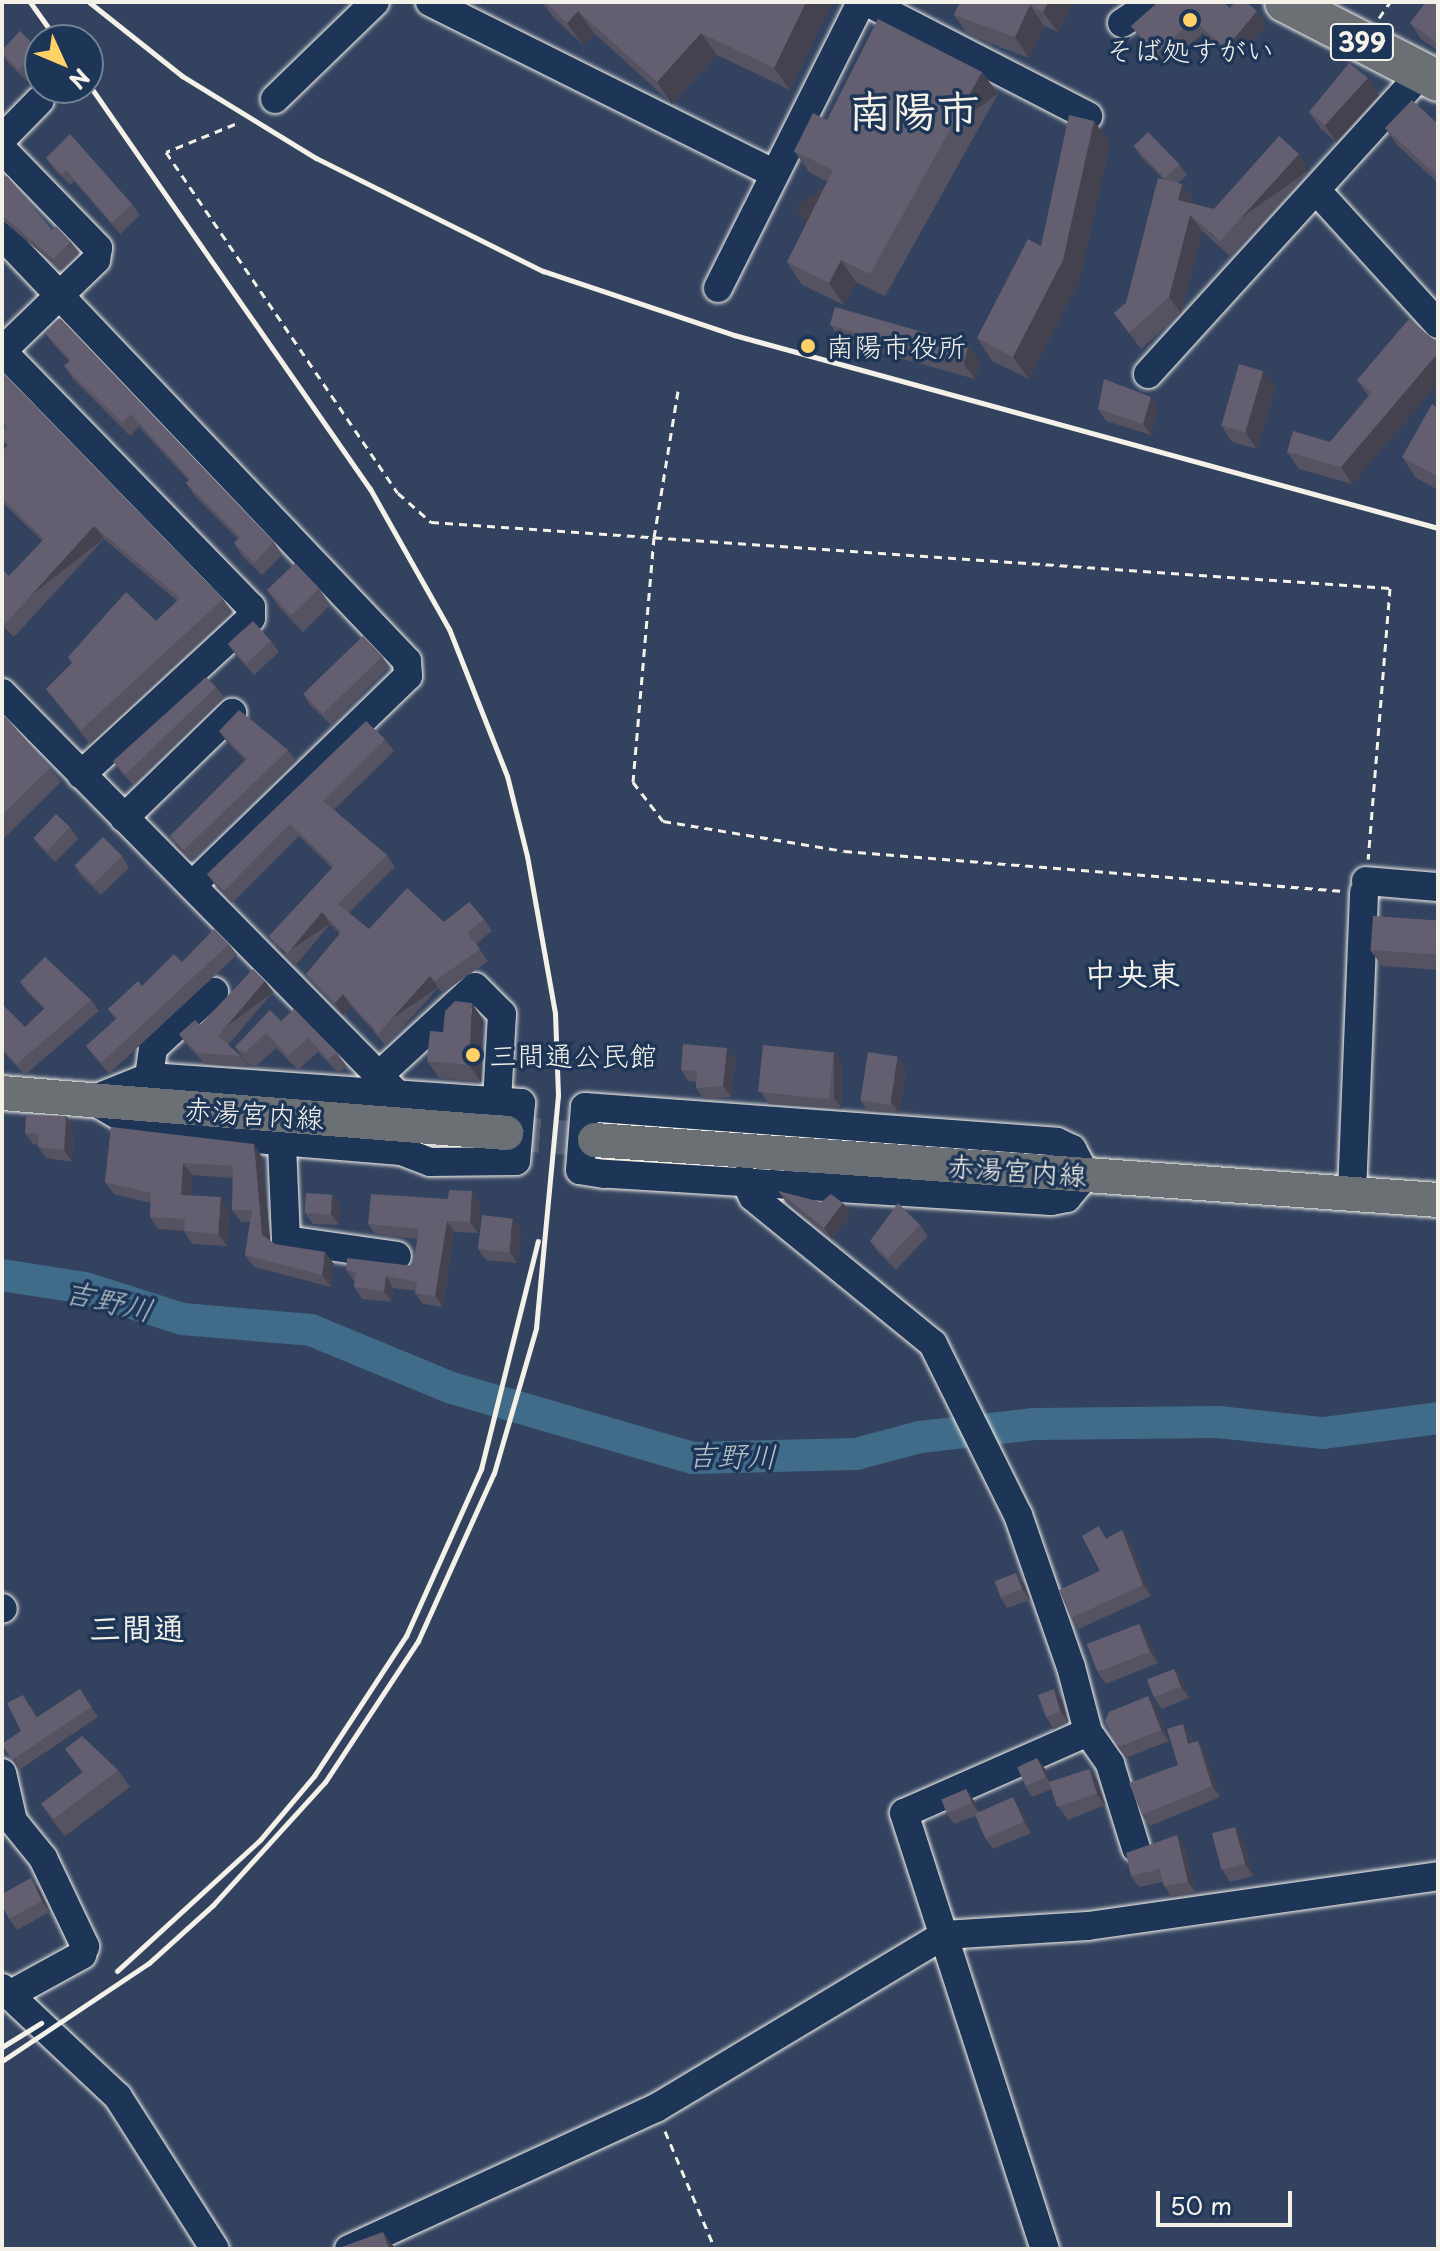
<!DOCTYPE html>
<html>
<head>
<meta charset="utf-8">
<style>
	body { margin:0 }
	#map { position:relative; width:1440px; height:2251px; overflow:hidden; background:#32425f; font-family:"Playpen Sans","Klee One",sans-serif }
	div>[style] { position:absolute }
	.river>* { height:32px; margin:-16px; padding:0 16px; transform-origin:16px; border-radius:16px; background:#416c89 }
	.major-tunnel>* { height:34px; margin-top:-17px; transform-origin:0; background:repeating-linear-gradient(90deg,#4f5c74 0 34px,transparent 0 51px) }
	.path>* { height:3px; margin-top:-1.5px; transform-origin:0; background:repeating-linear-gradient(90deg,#f4f1e8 0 8px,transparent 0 14px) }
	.roads { filter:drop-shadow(0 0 2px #f4f1e8) drop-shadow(0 0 2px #f4f1e8) }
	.minor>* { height:28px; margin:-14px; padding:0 14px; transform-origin:14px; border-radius:14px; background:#1d3557 }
	.major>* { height:34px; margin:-17px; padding:0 17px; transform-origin:17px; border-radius:17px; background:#6a7074 }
	.highway>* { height:40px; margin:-20px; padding:0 20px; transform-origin:20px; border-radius:20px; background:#6a7074 }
	.rail>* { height:5px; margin:-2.5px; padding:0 2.5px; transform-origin:2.5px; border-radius:2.5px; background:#f4f1e8 }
	.wall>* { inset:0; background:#555261 }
	.shaded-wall>* { inset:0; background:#45424f; transform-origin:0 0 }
	.building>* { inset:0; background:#635f71; transform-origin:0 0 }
	.dots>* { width:22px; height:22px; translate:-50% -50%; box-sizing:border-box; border:4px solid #1d3557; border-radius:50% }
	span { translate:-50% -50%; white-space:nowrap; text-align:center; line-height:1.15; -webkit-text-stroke:7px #1d3557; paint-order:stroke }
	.shield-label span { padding:2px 6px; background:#1d3557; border:2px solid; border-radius:6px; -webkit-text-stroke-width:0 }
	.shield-label { font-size:26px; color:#f4f1e8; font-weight:700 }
	.poi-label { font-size:28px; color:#f4f1e8 }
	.left { translate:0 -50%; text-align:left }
	.street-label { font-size:28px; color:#f4f1e8 }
	.water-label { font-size:30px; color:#b5c2c7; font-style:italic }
	.quarter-label { font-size:32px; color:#f4f1e8; font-weight:700 }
	.town-label { font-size:44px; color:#f4f1e8; font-weight:700 }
	.frame { position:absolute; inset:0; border:4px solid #f4f1e8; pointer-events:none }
	.north { position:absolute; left:24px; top:24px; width:80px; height:80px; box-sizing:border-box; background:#1d3557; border:2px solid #738091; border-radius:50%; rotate:134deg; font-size:22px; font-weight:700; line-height:32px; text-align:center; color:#f4f1e8 }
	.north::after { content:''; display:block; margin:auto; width:28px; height:36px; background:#ffd166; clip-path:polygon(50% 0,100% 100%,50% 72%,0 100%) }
	.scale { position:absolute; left:1156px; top:2191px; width:136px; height:36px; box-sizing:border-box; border:4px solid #f4f1e8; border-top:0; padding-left:10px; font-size:24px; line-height:28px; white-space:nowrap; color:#f4f1e8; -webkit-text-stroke:6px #1d3557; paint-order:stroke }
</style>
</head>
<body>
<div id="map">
	<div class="river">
		<i style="left:2px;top:1275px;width:84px;rotate:8.9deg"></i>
		<i style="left:85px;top:1288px;width:103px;rotate:17.6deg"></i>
		<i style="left:183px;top:1319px;width:128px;rotate:4.9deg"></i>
		<i style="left:311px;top:1330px;width:152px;rotate:22.4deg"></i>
		<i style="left:452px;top:1388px;width:251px;rotate:16.2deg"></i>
		<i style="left:693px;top:1458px;width:163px;rotate:-1.4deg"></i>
		<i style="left:856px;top:1454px;width:66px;rotate:-14.9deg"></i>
		<i style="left:920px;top:1437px;width:115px;rotate:-6.5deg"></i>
		<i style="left:1034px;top:1424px;width:184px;rotate:-0.6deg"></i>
		<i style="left:1218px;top:1422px;width:106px;rotate:6deg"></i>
		<i style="left:1323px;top:1433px;width:116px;rotate:-7.4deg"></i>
	</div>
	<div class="major-tunnel">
		<i style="left:506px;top:1133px;width:89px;rotate:4.5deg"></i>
	</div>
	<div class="path">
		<i style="left:1379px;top:18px;width:19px;rotate:-55deg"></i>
		<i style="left:235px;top:124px;width:74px;rotate:157.9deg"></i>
		<i style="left:166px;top:152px;width:412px;rotate:55.8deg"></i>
		<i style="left:398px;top:493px;width:44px;rotate:41.3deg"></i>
		<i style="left:431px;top:522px;width:961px;rotate:3.94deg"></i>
		<i style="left:1390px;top:588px;width:272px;rotate:94.6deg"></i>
		<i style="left:678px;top:391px;width:148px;rotate:99.3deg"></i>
		<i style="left:654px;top:537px;width:246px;rotate:94.9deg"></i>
		<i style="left:633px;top:782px;width:49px;rotate:52.4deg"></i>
		<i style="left:663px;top:821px;width:183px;rotate:9.4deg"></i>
		<i style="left:844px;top:851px;width:501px;rotate:4.58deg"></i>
		<i style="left:665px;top:2131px;width:128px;rotate:67deg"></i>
	</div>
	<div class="roads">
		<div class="minor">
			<i style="left:430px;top:2px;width:385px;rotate:26.5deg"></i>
			<i style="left:867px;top:2px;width:249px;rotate:27.3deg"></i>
			<i style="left:1122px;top:23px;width:38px;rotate:-33deg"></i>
			<i style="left:275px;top:99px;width:139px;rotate:-44.1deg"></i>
			<i style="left:2px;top:139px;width:54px;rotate:-45.7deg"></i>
			<i style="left:2px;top:149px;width:138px;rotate:45.9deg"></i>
			<i style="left:98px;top:248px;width:12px;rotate:99deg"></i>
			<i style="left:96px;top:260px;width:131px;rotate:135.9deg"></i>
			<i style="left:1316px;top:190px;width:181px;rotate:47.7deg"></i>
			<i style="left:2px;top:235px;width:588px;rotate:46.45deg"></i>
			<i style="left:407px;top:661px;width:15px;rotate:86deg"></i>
			<i style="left:408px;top:676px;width:301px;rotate:135.9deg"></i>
			<i style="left:718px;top:288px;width:320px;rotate:-63.4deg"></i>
			<i style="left:2px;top:351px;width:357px;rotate:45.8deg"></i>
			<i style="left:251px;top:607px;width:11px;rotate:90deg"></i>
			<i style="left:251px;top:618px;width:231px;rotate:137.3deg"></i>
			<i style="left:1148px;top:374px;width:407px;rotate:-47.7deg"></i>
			<i style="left:2px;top:693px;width:564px;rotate:45.43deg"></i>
			<i style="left:124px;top:818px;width:151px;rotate:-44.2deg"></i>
			<i style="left:1366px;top:881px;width:72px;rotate:4.8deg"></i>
			<i style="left:149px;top:1077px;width:373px;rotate:4deg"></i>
			<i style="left:521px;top:1103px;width:58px;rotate:94.9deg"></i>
			<i style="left:516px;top:1161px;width:86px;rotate:179.3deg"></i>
			<i style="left:430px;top:1162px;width:31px;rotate:-159deg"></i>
			<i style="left:401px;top:1151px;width:259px;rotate:-175.3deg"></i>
			<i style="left:143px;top:1130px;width:59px;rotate:-149.5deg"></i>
			<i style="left:92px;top:1100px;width:61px;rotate:-22deg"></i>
			<i style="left:149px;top:1077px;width:29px;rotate:-82deg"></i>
			<i style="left:153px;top:1048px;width:83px;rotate:-42.6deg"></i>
			<i style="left:376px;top:1078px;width:134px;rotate:-42.6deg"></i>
			<i style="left:475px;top:987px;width:38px;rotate:45deg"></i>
			<i style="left:502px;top:1014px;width:86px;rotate:93.3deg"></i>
			<i style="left:585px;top:1107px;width:473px;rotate:4.2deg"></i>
			<i style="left:1057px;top:1142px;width:17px;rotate:25deg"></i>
			<i style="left:1072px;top:1149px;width:30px;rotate:62deg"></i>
			<i style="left:1086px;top:1175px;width:30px;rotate:130deg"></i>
			<i style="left:1067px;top:1198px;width:16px;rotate:169deg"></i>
			<i style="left:1051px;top:1201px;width:448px;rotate:-176.5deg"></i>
			<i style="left:604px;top:1174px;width:24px;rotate:-171deg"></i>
			<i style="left:580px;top:1170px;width:63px;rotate:-85.5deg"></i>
			<i style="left:282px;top:1144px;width:96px;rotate:87.6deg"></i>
			<i style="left:286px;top:1240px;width:112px;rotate:8.2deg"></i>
			<i style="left:744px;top:1179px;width:20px;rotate:63deg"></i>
			<i style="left:753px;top:1197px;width:232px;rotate:39.2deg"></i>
			<i style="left:933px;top:1344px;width:191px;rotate:63.6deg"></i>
			<i style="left:1018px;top:1515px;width:161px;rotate:70.8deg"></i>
			<i style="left:1071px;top:1667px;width:67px;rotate:75.3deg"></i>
			<i style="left:1088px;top:1732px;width:201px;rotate:156.2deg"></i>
			<i style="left:904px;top:1813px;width:458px;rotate:72.1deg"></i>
			<i style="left:1352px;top:1193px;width:301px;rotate:-87.7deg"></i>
			<i style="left:2px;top:1608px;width:1px;rotate:45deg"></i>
			<i style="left:1088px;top:1732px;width:39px;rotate:55deg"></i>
			<i style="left:1110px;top:1764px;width:88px;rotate:72.8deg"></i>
			<i style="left:2px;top:1773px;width:49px;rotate:77.1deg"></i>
			<i style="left:13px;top:1821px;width:48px;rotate:51deg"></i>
			<i style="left:43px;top:1858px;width:98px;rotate:64.5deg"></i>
			<i style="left:85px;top:1946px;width:9px;rotate:108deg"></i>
			<i style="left:82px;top:1955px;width:79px;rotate:151.2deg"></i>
			<i style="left:2px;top:1988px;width:159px;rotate:43.2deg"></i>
			<i style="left:118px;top:2097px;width:180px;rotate:57.5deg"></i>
			<i style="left:349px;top:2249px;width:338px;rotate:-24.7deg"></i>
			<i style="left:656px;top:2108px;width:336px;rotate:-31deg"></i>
			<i style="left:944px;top:1935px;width:144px;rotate:-3.6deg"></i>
			<i style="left:1088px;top:1926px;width:354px;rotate:-8.1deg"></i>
		</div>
		<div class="major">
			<i style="left:2px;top:1093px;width:506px;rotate:4.54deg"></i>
			<i style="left:595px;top:1140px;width:845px;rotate:4.07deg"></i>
		</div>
		<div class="highway">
			<i style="left:1285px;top:2px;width:172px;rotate:27.3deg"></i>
		</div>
	</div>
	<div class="rail">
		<i style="left:30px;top:2px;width:47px;rotate:54.6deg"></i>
		<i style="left:89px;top:2px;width:119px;rotate:38.5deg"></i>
		<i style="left:182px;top:76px;width:157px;rotate:31.5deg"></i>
		<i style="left:316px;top:158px;width:254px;rotate:26.5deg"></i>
		<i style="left:543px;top:271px;width:201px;rotate:18.5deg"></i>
		<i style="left:734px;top:335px;width:730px;rotate:15.33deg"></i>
		<i style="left:117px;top:1971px;width:194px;rotate:-42.5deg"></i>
		<i style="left:260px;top:1840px;width:84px;rotate:-49.8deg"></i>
		<i style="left:314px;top:1776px;width:168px;rotate:-56.7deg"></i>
		<i style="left:406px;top:1636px;width:183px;rotate:-65.8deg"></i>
		<i style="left:481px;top:1469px;width:235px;rotate:-76deg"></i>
		<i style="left:2px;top:2047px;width:46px;rotate:-31.6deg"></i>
		<i style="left:2px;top:2061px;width:177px;rotate:-33.7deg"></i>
		<i style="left:149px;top:1963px;width:86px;rotate:-42.2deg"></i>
		<i style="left:213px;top:1905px;width:166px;rotate:-47.7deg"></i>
		<i style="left:325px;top:1782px;width:169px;rotate:-56.6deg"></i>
		<i style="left:418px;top:1641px;width:184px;rotate:-65.7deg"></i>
		<i style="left:494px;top:1473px;width:151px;rotate:-73.8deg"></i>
		<i style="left:536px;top:1328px;width:234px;rotate:-84.6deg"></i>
		<i style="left:558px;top:1095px;width:82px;rotate:-92.1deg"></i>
		<i style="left:555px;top:1013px;width:159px;rotate:-100.1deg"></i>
		<i style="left:527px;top:856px;width:82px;rotate:-104deg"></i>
		<i style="left:507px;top:776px;width:158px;rotate:-111.5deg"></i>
		<i style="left:449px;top:629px;width:161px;rotate:-119.4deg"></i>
		<i style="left:370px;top:489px;width:494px;rotate:-124.8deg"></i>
	</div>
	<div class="wall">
		<i style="clip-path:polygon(542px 2px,832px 2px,790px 90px,717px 55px,672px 104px,594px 33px,583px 45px,554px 18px)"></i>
		<i style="clip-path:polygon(960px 2px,1073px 2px,1058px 32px,1044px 26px,1029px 58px,968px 35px,954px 15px)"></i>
		<i style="clip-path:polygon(1438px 2px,1438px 51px,1421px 39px,1410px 23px)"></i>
		<i style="clip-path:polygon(1230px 8px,1266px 25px,1236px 62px,1203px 33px,1165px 67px,1141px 39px,1131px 26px)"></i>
		<i style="clip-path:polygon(20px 31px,40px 52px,40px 68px,27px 81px,8px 63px,2px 54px)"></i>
		<i style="clip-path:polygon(982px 72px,998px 94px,885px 296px,856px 282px,844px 305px,802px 285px,787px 262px,828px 182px,810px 173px,794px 151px,827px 120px)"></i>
		<i style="clip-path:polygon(1379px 95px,1336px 142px,1321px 129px,1309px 112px)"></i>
		<i style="clip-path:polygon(1094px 121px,1110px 143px,1079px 282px,1029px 379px,992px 361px,977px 338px,1041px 246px)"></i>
		<i style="clip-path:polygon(1438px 124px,1438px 183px,1397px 145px,1385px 128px)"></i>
		<i style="clip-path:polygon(1134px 146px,1179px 164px,1187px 175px,1178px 183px,1182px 184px,1193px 200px,1192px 204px,1214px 209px,1310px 170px,1231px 257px,1202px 231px,1181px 313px,1141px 349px,1114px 313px,1126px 303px,1163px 179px,1141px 157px)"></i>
		<i style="clip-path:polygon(46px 158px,132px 204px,140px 215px,120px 234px,74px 181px,70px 185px,54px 169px)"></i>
		<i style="clip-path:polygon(2px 181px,52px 230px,71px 242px,79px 253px,61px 270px,2px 220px)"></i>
		<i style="clip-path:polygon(831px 326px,980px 362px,975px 379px,842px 342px)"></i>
		<i style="clip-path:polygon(45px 333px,274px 542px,282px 555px,262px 575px,242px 556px,234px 543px,238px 539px,195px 496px,186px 483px,189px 481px,139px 427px,130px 436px,73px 379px,64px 366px,69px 361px,54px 345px)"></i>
		<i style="clip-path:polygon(1438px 343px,1438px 383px,1352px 484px,1299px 469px,1287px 452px,1330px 442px,1368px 396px,1357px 380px)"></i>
		<i style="clip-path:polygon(1263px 371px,1275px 387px,1257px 449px,1232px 442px,1221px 425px)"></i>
		<i style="clip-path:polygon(2px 372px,223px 599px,232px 612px,90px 744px,56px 702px,46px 689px,72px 663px,68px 657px,156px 621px,177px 601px,104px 539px,14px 637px,2px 625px,2px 569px,9px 576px,42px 541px,2px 502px,2px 451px,7px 446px,2px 439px,2px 431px,5px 428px,2px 425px)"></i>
		<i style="clip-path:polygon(1158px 408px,1151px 435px,1106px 421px,1098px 409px)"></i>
		<i style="clip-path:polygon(1438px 408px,1438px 490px,1416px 478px,1402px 457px)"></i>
		<i style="clip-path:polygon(319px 588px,330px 605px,303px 632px,279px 607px,267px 590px)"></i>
		<i style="clip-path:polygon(271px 641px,279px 652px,254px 675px,236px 655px,228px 644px)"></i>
		<i style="clip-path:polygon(382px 656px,389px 667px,331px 725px,310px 705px,303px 694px)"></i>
		<i style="clip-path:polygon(216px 687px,224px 698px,133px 785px,121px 772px,113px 761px)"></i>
		<i style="clip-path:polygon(2px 719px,50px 768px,61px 782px,2px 840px)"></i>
		<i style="clip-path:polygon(219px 731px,288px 750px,296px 761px,191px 861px,177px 847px,170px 836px,245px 760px,227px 742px)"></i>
		<i style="clip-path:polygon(385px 739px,394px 751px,334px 810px,387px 855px,395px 867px,349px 913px,369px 929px,484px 919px,492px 931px,476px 944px,488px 961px,443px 993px,438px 988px,386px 1046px,351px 1006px,343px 1015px,314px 986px,306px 974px,340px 934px,330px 924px,295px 966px,277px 948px,269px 936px,332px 868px,299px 836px,232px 903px,216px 886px,207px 874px)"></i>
		<i style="clip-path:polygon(70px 827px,78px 839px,55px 862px,41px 848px,33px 837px)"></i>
		<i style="clip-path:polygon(122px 856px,129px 868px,101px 895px,81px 876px,74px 865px)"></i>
		<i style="clip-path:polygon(1438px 920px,1438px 970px,1382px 966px,1370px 950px)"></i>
		<i style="clip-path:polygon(229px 944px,237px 955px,109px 1074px,86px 1046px,116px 1020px,108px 1009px,182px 962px)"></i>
		<i style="clip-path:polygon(20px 982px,91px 1000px,99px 1011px,25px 1075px,2px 1051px,2px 1004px,25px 1027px,44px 1009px,28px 993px)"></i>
		<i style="clip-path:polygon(273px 992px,228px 1045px,241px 1056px,249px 1067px,205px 1064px,187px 1045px,179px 1034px)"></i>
		<i style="clip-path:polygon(483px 1020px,481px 1082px,439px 1078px,427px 1061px,443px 1032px)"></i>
		<i style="clip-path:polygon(281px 1021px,337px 1053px,347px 1067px,338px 1073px,318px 1052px,298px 1070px,276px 1048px,255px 1067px,246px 1062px,235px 1047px)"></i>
		<i style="clip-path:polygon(834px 1052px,842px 1063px,842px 1109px,769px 1104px,761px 1092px)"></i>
		<i style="clip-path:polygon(735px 1059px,731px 1097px,704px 1099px,696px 1088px,696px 1082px,688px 1081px,681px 1070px)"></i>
		<i style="clip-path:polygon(906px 1068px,899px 1113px,868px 1111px,860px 1100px)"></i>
		<i style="clip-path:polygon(66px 1116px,73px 1128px,72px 1162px,46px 1158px,38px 1147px,38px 1145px,33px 1144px,25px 1133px)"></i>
		<i style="clip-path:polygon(111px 1127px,262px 1157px,270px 1241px,275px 1244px,334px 1264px,331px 1287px,254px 1267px,245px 1255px,250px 1222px,241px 1222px,232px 1210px,233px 1178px,192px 1175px,191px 1196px,229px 1210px,227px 1246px,192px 1244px,184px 1231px,158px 1229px,150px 1217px,151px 1203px,114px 1194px,105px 1182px)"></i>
		<i style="clip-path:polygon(778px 1191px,851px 1214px,832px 1239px,786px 1202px)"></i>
		<i style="clip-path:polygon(332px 1195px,340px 1206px,339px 1225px,313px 1224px,305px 1213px)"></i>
		<i style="clip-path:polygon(480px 1202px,478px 1233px,454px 1232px,443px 1307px,423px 1304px,415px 1293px,416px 1291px,393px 1288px,392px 1302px,362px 1299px,354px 1287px,355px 1282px,346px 1270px,413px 1266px,417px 1239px,376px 1235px,368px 1224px)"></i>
		<i style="clip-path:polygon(920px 1225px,928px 1236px,896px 1270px,878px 1252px,870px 1241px)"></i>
		<i style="clip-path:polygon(521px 1230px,517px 1263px,486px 1260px,478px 1249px)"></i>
		<i style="clip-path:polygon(1122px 1530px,1130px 1542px,1151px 1596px,1079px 1629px,1071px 1618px,1100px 1571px,1107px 1538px)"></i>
		<i style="clip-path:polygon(1024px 1584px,1030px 1600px,1007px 1608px,1000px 1597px)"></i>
		<i style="clip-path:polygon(1139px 1624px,1146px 1635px,1158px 1663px,1106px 1684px,1098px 1673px)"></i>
		<i style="clip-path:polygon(1174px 1669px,1182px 1680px,1189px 1698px,1162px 1709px,1154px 1698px)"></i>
		<i style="clip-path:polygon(80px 1689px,98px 1717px,19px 1770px,2px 1744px,21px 1731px,30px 1705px,37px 1717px)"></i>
		<i style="clip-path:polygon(1148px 1696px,1156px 1708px,1169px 1741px,1126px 1758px,1118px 1747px)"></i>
		<i style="clip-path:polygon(1062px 1700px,1068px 1722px,1054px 1729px,1046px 1717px)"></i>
		<i style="clip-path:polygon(1190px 1735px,1193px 1743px,1198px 1741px,1205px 1753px,1220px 1797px,1150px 1826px,1142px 1815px,1178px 1765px)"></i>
		<i style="clip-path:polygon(65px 1749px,118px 1770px,130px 1787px,65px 1836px,53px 1821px,41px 1804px,82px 1772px)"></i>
		<i style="clip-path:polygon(1037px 1758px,1045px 1769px,1052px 1785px,1089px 1769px,1097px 1780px,1105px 1805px,1068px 1820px,1060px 1809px,1052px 1789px,1032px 1797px,1025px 1786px)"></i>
		<i style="clip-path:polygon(966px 1789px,974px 1801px,979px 1812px,1021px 1809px,1031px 1833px,993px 1849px,985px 1838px,976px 1816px,954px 1824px,946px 1813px)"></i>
		<i style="clip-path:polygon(1177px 1835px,1184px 1846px,1196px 1893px,1172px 1897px,1164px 1886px,1163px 1882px,1139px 1887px,1131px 1876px)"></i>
		<i style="clip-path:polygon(1243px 1838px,1253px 1876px,1230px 1882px,1223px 1871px)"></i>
		<i style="clip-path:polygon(31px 1878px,39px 1889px,50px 1912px,17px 1930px,9px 1919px)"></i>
	</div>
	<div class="shaded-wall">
		<i style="clip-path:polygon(806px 2px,832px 2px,790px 90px,774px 68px)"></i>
		<i style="clip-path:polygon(1048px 2px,1073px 2px,1058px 32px,1043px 12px)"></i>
		<i style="clip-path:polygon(1030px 5px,1044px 26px,1029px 58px,1015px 37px)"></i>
		<i style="clip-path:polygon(578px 11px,594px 33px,583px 45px,567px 23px)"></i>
		<i style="clip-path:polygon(1257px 11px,1266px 25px,1236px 62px,1226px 48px)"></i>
		<i style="clip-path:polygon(701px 33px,717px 55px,672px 104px,657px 82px)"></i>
		<i style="left:982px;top:72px;width:27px;height:231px;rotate:54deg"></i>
		<i style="clip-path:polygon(1368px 78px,1379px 95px,1336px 142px,1325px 125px)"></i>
		<i style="clip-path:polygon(1094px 121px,1110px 143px,1079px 282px,1029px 379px,1013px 357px)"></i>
		<i style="left:1299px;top:154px;width:19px;height:118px;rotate:55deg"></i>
		<i style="clip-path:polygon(1182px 184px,1193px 200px,1189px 216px,1178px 200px)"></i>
		<i style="clip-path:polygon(1190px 215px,1202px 231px,1181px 313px,1169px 297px)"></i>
		<i style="clip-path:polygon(841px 260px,856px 282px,844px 305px,829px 283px)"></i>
		<i style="clip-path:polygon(969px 345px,980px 362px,975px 379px,963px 363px)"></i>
		<i style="clip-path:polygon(1438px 353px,1438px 383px,1352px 484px,1341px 467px)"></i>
		<i style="clip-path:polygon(1263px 371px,1275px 387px,1257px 449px,1245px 432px)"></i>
		<i style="clip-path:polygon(1151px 397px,1158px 408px,1151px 435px,1143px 424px)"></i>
		<i style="left:94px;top:526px;width:16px;height:132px;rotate:52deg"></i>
		<i style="left:322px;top:912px;width:14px;height:55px;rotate:56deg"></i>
		<i style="left:430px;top:976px;width:14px;height:78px;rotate:56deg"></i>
		<i style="left:265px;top:981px;width:14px;height:72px;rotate:54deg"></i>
		<i style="clip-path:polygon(343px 994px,351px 1006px,343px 1015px,335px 1003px)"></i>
		<i style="clip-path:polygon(472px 1003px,483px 1020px,481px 1082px,469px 1065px)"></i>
		<i style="clip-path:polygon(727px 1048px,735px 1059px,731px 1097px,723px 1086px)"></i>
		<i style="clip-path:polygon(834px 1052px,842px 1063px,842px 1109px,834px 1098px)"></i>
		<i style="clip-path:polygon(898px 1057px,906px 1068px,899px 1113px,891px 1102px)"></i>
		<i style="clip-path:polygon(66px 1116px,73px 1128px,72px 1162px,64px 1150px)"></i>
		<i style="clip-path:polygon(254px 1144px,262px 1157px,271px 1248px,262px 1235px)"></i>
		<i style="clip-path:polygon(183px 1163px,192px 1175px,190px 1208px,181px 1195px)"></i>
		<i style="clip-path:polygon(472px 1191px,480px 1202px,478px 1233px,470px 1222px)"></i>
		<i style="clip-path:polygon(332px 1195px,340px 1206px,339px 1225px,331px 1214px)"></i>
		<i style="clip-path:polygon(221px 1197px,229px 1210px,227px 1246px,218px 1234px)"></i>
		<i style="clip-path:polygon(843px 1203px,851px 1214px,832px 1239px,824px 1228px)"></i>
		<i style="clip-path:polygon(513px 1219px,521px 1230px,517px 1263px,510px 1252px)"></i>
		<i style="clip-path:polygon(447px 1221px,454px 1232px,443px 1307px,435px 1296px)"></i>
		<i style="clip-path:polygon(325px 1252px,334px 1264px,331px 1287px,322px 1275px)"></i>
		<i style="clip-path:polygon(386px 1276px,393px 1288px,392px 1302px,384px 1291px)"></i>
		<i style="clip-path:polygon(1122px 1530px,1130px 1542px,1151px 1596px,1143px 1585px)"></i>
		<i style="clip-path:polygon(1016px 1573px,1024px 1584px,1030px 1600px,1022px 1589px)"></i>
		<i style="clip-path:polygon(1139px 1624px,1146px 1635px,1158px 1663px,1150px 1652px)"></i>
		<i style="clip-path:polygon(1174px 1669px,1182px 1680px,1189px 1698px,1181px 1687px)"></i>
		<i style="clip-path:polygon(1054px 1689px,1062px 1700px,1068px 1722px,1060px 1711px)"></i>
		<i style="clip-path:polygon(1148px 1696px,1156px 1708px,1169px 1741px,1161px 1730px)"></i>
		<i style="clip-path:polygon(1183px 1724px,1190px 1735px,1196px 1755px,1188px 1744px)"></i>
		<i style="clip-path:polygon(1198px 1741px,1205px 1753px,1220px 1797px,1212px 1786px)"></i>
		<i style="clip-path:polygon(1037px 1758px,1045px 1769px,1054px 1788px,1046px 1777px)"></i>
		<i style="clip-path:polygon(1089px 1769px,1097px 1780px,1105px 1805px,1097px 1794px)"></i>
		<i style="clip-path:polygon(966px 1789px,974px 1801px,980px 1814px,972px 1803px)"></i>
		<i style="clip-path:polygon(1013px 1797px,1021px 1809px,1031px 1833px,1024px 1822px)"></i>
		<i style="clip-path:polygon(1235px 1827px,1243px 1838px,1253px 1876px,1245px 1864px)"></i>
		<i style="clip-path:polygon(1177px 1835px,1184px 1846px,1196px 1893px,1188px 1882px)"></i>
		<i style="clip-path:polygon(31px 1878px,39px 1889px,50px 1912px,42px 1901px)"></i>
		<i style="clip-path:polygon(383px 2232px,394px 2247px,394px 2249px,389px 2248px)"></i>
	</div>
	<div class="building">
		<i style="clip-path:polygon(545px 2px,806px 2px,774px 68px,701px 33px,657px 82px,578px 11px,567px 23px)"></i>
		<i style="clip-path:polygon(960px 2px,1048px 2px,1043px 12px,1030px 5px,1015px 37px,954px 15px)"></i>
		<i style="clip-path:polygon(1158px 2px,1223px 2px,1230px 8px,1235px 2px,1246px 2px,1257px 11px,1226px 48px,1193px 20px,1156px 53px,1131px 26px)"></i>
		<i style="clip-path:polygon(1426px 2px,1438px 2px,1438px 41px,1437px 43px,1410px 23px)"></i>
		<i style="clip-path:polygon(878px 19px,982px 72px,870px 274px,841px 260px,829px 283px,787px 262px,833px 170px,794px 151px,813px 113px,827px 120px)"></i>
		<i style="clip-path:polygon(20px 31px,39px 50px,19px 70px,2px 53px,2px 50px)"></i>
		<i style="clip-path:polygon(1349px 63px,1368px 78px,1325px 125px,1309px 112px)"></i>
		<i style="clip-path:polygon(1412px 100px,1438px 124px,1438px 177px,1385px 128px)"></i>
		<i style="clip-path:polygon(1069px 115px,1094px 121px,1063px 260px,1013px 357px,977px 338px,1028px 239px,1041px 246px)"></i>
		<i style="left:1148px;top:132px;width:45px;height:20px;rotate:46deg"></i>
		<i style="clip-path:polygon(70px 134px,132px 204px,112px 223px,66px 170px,62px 174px,46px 158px)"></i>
		<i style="clip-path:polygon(1279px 136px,1299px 154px,1220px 241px,1190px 215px,1169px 297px,1129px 333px,1114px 313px,1126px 303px,1158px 178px,1182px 184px,1178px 200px,1214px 209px)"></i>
		<i style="clip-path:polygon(7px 176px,52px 230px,56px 226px,71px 242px,53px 259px,2px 215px,2px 181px)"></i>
		<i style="left:835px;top:307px;width:139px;height:19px;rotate:16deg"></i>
		<i style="clip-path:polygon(60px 318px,274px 542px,254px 563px,234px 543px,240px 537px,186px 483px,190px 479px,131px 414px,122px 423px,64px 366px,71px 360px,45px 333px)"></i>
		<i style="clip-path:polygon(1409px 319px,1438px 343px,1438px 353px,1341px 467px,1287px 452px,1293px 431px,1330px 442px,1372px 393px,1357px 380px)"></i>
		<i style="left:1239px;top:364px;width:25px;height:64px;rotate:16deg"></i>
		<i style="clip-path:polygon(2px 372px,223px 599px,81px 730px,46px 689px,73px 662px,68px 657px,126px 592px,156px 621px,180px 598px,94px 526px,5px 624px,2px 621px,2px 569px,9px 576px,44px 539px,2px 498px,2px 451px,8px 445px,2px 438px,2px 431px,7px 427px,2px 421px)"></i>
		<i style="clip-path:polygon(1104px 379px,1151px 397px,1143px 424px,1098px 409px)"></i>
		<i style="clip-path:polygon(1432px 404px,1438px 408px,1438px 477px,1402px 457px)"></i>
		<i style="left:295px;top:563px;width:35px;height:39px;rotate:46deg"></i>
		<i style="left:253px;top:621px;width:27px;height:34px;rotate:48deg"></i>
		<i style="left:363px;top:636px;width:28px;height:83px;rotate:46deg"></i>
		<i style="clip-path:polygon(206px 677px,216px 687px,126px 774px,113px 761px)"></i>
		<i style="clip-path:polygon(239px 710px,288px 750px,184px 850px,170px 836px,247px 759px,219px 731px)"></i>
		<i style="clip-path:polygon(5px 716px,50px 768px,2px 815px,2px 719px)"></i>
		<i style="clip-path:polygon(366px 721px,385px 739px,323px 801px,387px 855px,338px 904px,369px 929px,407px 888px,444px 922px,469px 902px,484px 919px,467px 933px,480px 949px,435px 981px,430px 976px,378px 1034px,343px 994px,335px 1003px,306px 974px,341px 932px,322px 912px,287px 954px,269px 936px,334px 866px,290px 824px,224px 891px,207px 874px)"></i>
		<i style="left:56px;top:814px;width:19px;height:33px;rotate:43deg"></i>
		<i style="left:103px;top:837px;width:27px;height:40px;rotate:45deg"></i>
		<i style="left:1373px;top:916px;width:65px;height:34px;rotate:4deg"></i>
		<i style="clip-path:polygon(214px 929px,229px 944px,101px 1063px,86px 1046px,117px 1018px,108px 1009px,138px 981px,142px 986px,174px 954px,182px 962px)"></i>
		<i style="clip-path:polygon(45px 957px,91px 1000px,17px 1064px,2px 1048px,2px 1004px,25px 1027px,45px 1008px,20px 982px)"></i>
		<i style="clip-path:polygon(253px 969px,265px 981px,218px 1036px,241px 1056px,197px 1053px,179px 1034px,195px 1020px,200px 1025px)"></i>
		<i style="clip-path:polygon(455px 1001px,472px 1003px,469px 1065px,427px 1061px,430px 1031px,443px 1032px,445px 1011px)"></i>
		<i style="clip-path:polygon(294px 1009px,337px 1053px,328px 1059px,308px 1038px,288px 1056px,266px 1033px,245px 1053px,235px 1047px,270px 1010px,281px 1021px)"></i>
		<i style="clip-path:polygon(683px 1044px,727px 1048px,723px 1086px,696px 1088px,697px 1071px,681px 1070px)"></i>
		<i style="left:763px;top:1045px;width:71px;height:47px;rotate:6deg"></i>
		<i style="left:868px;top:1052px;width:30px;height:49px;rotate:9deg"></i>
		<i style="clip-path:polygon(26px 1115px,66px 1116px,64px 1150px,38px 1147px,39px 1134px,25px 1133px)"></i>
		<i style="clip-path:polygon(111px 1127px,254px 1144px,262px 1235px,275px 1244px,325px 1252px,322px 1275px,245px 1255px,252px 1210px,232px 1210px,233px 1166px,183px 1163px,181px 1195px,221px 1197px,218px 1234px,184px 1231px,185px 1219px,150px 1217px,151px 1193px,105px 1182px)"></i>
		<i style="clip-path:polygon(449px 1190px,472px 1191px,470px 1222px,447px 1221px,435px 1296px,415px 1293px,417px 1282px,386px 1276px,384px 1291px,354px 1287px,356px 1272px,346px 1270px,347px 1258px,413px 1266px,419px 1229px,368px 1224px,371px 1194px,448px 1199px)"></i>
		<i style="clip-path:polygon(778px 1191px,821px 1202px,831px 1194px,843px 1203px,824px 1228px)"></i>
		<i style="left:306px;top:1193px;width:26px;height:20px;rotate:4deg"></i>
		<i style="clip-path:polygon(898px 1203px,920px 1225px,888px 1258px,870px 1241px)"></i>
		<i style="left:482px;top:1215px;width:31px;height:34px;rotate:7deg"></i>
		<i style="clip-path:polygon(1099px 1526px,1106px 1539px,1122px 1530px,1143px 1585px,1071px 1618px,1059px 1590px,1100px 1571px,1082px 1536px)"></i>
		<i style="left:1016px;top:1573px;width:17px;height:23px;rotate:69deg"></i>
		<i style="left:1139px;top:1624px;width:30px;height:56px;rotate:69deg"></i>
		<i style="left:1174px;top:1669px;width:19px;height:29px;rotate:69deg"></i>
		<i style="clip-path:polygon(80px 1689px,91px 1707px,12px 1760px,2px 1744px,21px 1731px,7px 1703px,23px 1695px,36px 1718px)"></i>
		<i style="clip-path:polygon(1054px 1689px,1060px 1711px,1046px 1717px,1038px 1695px)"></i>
		<i style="clip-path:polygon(1148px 1696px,1161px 1730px,1118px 1747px,1105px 1721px,1109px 1712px)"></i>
		<i style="clip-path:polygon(1183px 1724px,1188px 1744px,1198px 1741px,1212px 1786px,1142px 1815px,1129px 1783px,1178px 1765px,1167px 1729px)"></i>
		<i style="clip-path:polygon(82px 1736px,118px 1770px,54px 1819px,41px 1804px,83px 1772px,65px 1749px)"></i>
		<i style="left:1037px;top:1758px;width:21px;height:22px;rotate:65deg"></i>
		<i style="left:1089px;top:1769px;width:26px;height:42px;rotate:72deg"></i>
		<i style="left:966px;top:1789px;width:15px;height:27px;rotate:67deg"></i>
		<i style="left:1013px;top:1797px;width:27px;height:42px;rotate:66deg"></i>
		<i style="left:1235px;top:1827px;width:38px;height:24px;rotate:75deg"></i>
		<i style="clip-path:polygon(1177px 1835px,1188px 1882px,1164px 1886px,1160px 1869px,1131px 1876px,1126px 1853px)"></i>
		<i style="clip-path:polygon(31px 1878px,42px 1901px,9px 1919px,2px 1905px,2px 1894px)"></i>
		<i style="clip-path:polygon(383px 2232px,389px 2248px,386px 2249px,336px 2249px)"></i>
	</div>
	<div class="dots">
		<i style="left:1190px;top:20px;background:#ffd166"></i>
		<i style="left:808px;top:346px;background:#ffd166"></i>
		<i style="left:473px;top:1055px;background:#ffd166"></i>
	</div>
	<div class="shield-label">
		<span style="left:1362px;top:42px">399</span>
	</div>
	<div class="poi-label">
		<span style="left:1190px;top:50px">そば処すがい</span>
		<span class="left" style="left:826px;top:346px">南陽市役所</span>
		<span class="left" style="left:489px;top:1055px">三間通公民館</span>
	</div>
	<div class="street-label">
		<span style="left:254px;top:1113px;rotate:4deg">赤湯宮内線</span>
		<span style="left:1017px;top:1170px;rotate:4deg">赤湯宮内線</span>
	</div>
	<div class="water-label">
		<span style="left:109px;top:1300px;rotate:13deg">吉野川</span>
		<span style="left:732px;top:1455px;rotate:1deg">吉野川</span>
	</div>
	<div class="quarter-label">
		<span style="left:1132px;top:973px">中央東</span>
		<span style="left:137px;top:1627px">三間通</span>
	</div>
	<div class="town-label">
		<span style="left:914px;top:109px">南陽市</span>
	</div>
	<div class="frame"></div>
	<div class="north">N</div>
	<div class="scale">50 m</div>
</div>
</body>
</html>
